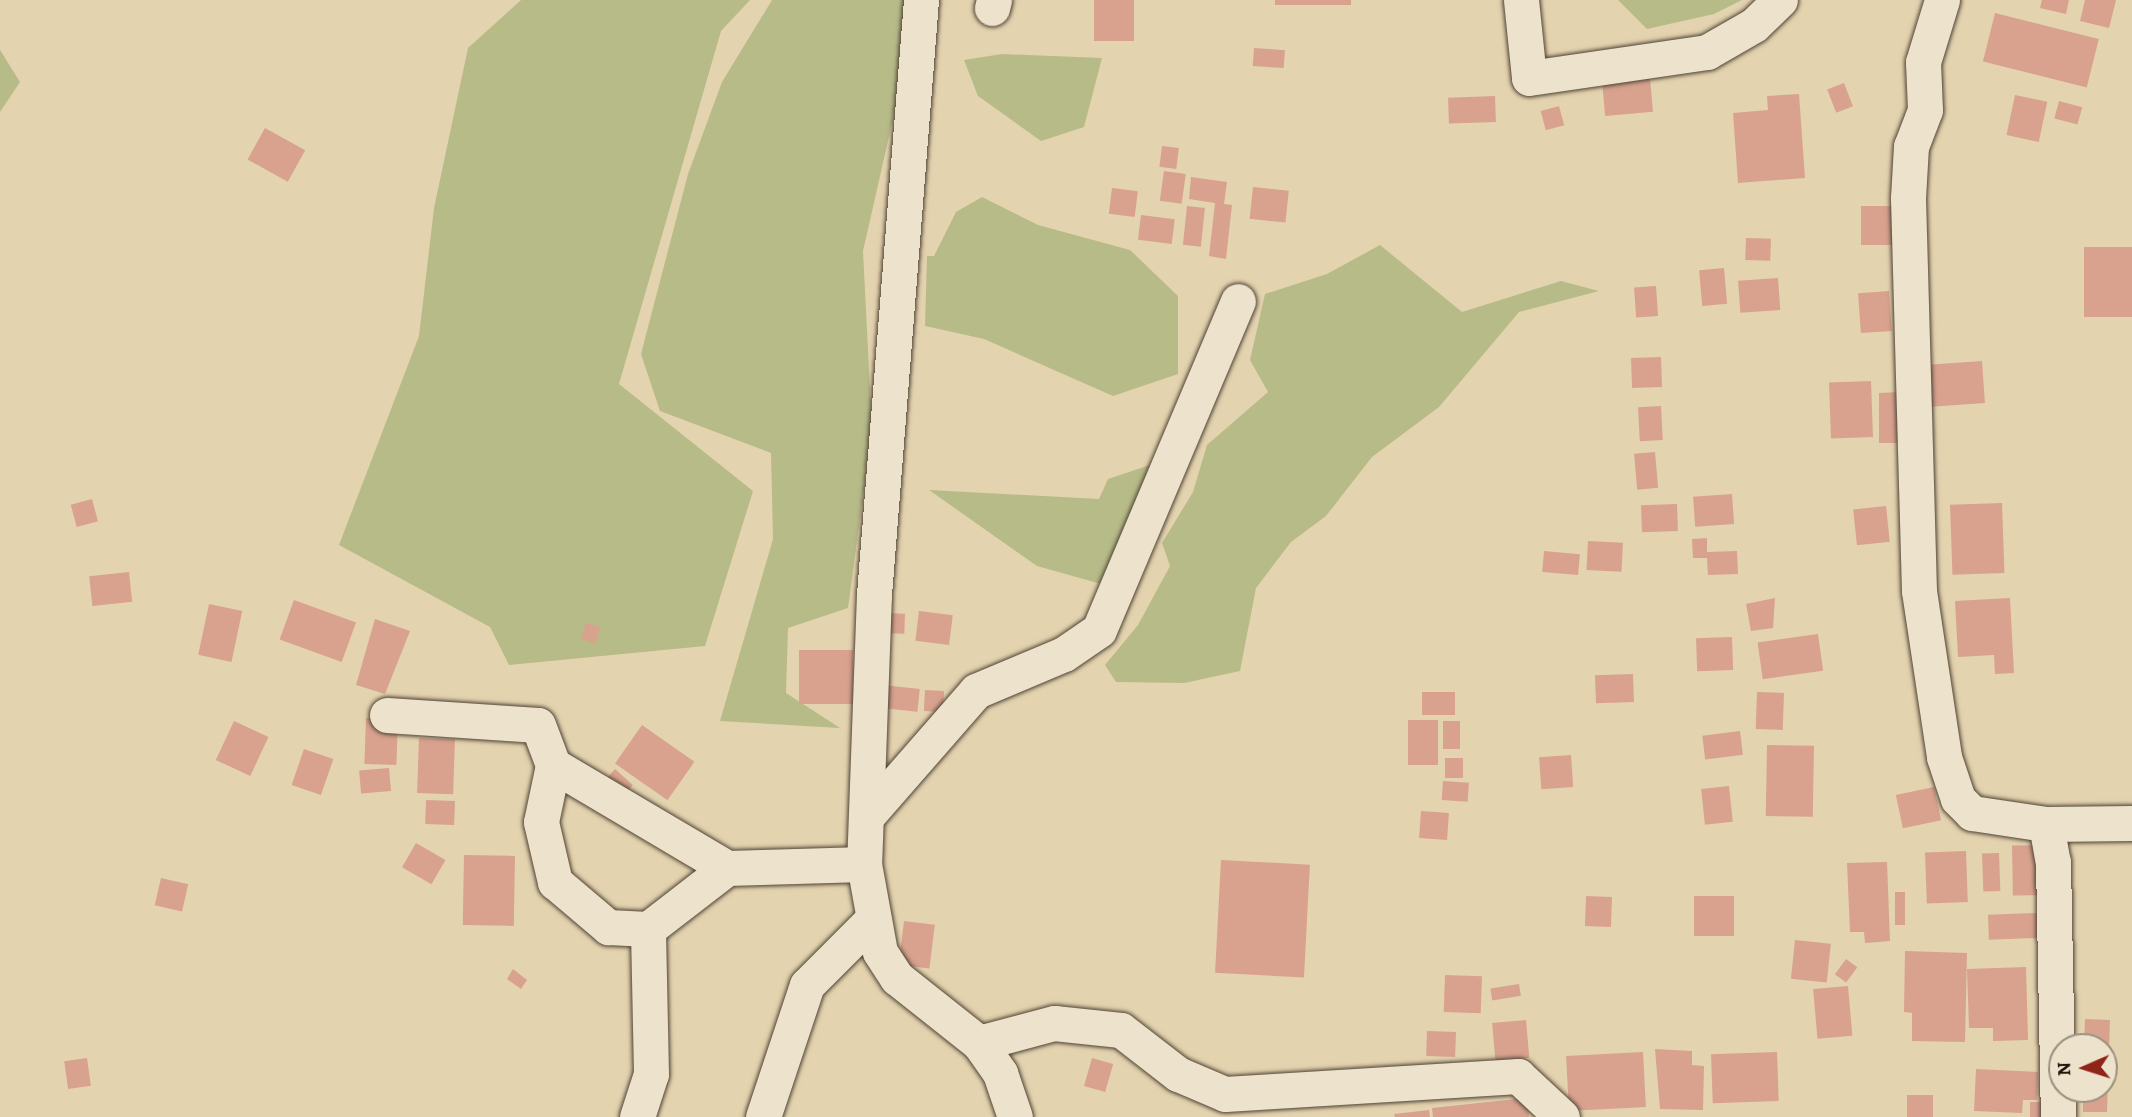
<!DOCTYPE html>
<html>
<head>
<meta charset="utf-8">
<style>
	body { margin:0 }
	#map { position:relative; width:2132px; height:1117px; overflow:hidden; background:#e4d3af; font-family:Alegreya,serif }
	div>[style] { position:absolute }
	.green>* { inset:0; background:#b7bb88 }
	.building>* { inset:0; background:#d8a28f; transform-origin:0 0 }
	.roads { filter:drop-shadow(0 0 2px #4f4435) drop-shadow(0 0 2px #4f4435) }
	.minor>* { height:35px; margin:-17.5px; padding:0 17.5px; transform-origin:17.5px; border-radius:17.5px; background:#ede2cb }
	span { translate:-50% -50%; white-space:nowrap; text-align:center; line-height:1.15; -webkit-text-stroke:7px #ede2cb; paint-order:stroke }
	.north { position:absolute; left:2048px; top:1033px; width:70px; height:70px; box-sizing:border-box; background:#ede2cb; border:2px solid #9a907f; border-radius:50%; rotate:267deg; font-size:19px; font-weight:700; line-height:28px; text-align:center; color:#1d150c }
	.north::after { content:''; display:block; margin:auto; width:24px; height:32px; background:#8f2418; clip-path:polygon(50% 0,100% 100%,50% 72%,0 100%) }
</style>
</head>
<body>
<div id="map">
	<div class="green">
		<i style="clip-path:polygon(521px 0,750px 0,721px 31px,619px 384px,753px 491px,705px 646px,509px 665px,490px 627px,339px 545px,419px 336px,434px 208px,468px 48px)"></i>
		<i style="clip-path:polygon(772px 0,920px 0,863px 251px,872px 429px,848px 608px,788px 628px,786px 693px,840px 728px,720px 721px,773px 539px,771px 453px,660px 411px,641px 354px,688px 174px,722px 82px)"></i>
		<i style="clip-path:polygon(1618px 0,1742px 0,1714px 14px,1647px 29px)"></i>
		<i style="clip-path:polygon(0 50px,20px 82px,0 112px)"></i>
		<i style="clip-path:polygon(1002px 54px,1102px 58px,1084px 127px,1041px 141px,978px 96px,964px 60px)"></i>
		<i style="clip-path:polygon(982px 197px,1038px 225px,1130px 250px,1178px 296px,1178px 374px,1113px 396px,984px 339px,925px 326px,927px 256px,934px 256px,956px 212px)"></i>
		<i style="clip-path:polygon(1380px 245px,1462px 312px,1561px 281px,1599px 291px,1519px 312px,1439px 407px,1372px 457px,1326px 516px,1291px 542px,1256px 588px,1240px 671px,1184px 683px,1116px 682px,1105px 665px,1138px 625px,1170px 566px,1162px 543px,1193px 492px,1207px 445px,1268px 392px,1250px 360px,1265px 294px,1327px 274px)"></i>
		<i style="clip-path:polygon(1153px 464px,1112px 587px,1037px 566px,929px 490px,1099px 499px,1108px 479px)"></i>
	</div>
	<div class="building">
		<i style="left:1094px;top:0;width:40px;height:41px"></i>
		<i style="left:1275px;top:0;width:76px;height:5px"></i>
		<i style="clip-path:polygon(2042px 0,2069px 0,2066px 14px,2040px 8px)"></i>
		<i style="clip-path:polygon(2085px 0,2116px 0,2109px 28px,2080px 21px)"></i>
		<i style="left:1995px;top:13px;width:107px;height:50px;rotate:14deg"></i>
		<i style="left:1254px;top:48px;width:31px;height:18px;rotate:4deg"></i>
		<i style="left:1650px;top:78px;width:34px;height:48px;rotate:85deg"></i>
		<i style="left:1844px;top:83px;width:25px;height:18px;rotate:69deg"></i>
		<i style="clip-path:polygon(1799px 94px,1805px 178px,1738px 183px,1733px 113px,1768px 110px,1767px 96px)"></i>
		<i style="left:2015px;top:95px;width:33px;height:41px;rotate:12deg"></i>
		<i style="left:1495px;top:96px;width:26px;height:47px;rotate:88deg"></i>
		<i style="left:2059px;top:101px;width:24px;height:18px;rotate:15deg"></i>
		<i style="left:1559px;top:106px;width:20px;height:19px;rotate:75deg"></i>
		<i style="left:265px;top:128px;width:46px;height:36px;rotate:29deg"></i>
		<i style="left:1162px;top:146px;width:17px;height:21px;rotate:7deg"></i>
		<i style="left:1164px;top:171px;width:22px;height:30px;rotate:8deg"></i>
		<i style="clip-path:polygon(1191px 177px,1227px 182px,1224px 204px,1232px 205px,1226px 259px,1209px 256px,1215px 203px,1189px 199px)"></i>
		<i style="left:1253px;top:187px;width:36px;height:32px;rotate:6deg"></i>
		<i style="left:1112px;top:188px;width:26px;height:26px;rotate:7deg"></i>
		<i style="left:1187px;top:206px;width:18px;height:39px;rotate:6deg"></i>
		<i style="left:1861px;top:206px;width:35px;height:39px"></i>
		<i style="left:1141px;top:215px;width:34px;height:25px;rotate:7deg"></i>
		<i style="left:1746px;top:238px;width:25px;height:22px;rotate:2deg"></i>
		<i style="left:2132px;top:247px;width:70px;height:48px;rotate:90deg"></i>
		<i style="left:1724px;top:268px;width:36px;height:25px;rotate:85deg"></i>
		<i style="left:1778px;top:278px;width:32px;height:40px;rotate:86deg"></i>
		<i style="left:1656px;top:286px;width:30px;height:22px;rotate:86deg"></i>
		<i style="left:1889px;top:291px;width:40px;height:31px;rotate:86deg"></i>
		<i style="left:1661px;top:357px;width:30px;height:30px;rotate:88deg"></i>
		<i style="left:1982px;top:361px;width:42px;height:54px;rotate:86deg"></i>
		<i style="left:1871px;top:381px;width:56px;height:42px;rotate:88deg"></i>
		<i style="clip-path:polygon(1902px 392px,1914px 443px,1879px 443px,1879px 393px)"></i>
		<i style="left:1661px;top:406px;width:34px;height:23px;rotate:87deg"></i>
		<i style="left:1655px;top:452px;width:36px;height:21px;rotate:85deg"></i>
		<i style="left:1732px;top:494px;width:30px;height:39px;rotate:86deg"></i>
		<i style="left:92px;top:499px;width:23px;height:22px;rotate:75deg"></i>
		<i style="left:2002px;top:503px;width:70px;height:52px;rotate:88deg"></i>
		<i style="left:1677px;top:504px;width:27px;height:36px;rotate:88deg"></i>
		<i style="left:1886px;top:506px;width:36px;height:33px;rotate:84deg"></i>
		<i style="clip-path:polygon(1707px 538px,1707px 552px,1737px 551px,1738px 574px,1708px 575px,1707px 558px,1693px 558px,1692px 539px)"></i>
		<i style="left:1588px;top:541px;width:35px;height:29px;rotate:3deg"></i>
		<i style="left:1544px;top:551px;width:36px;height:21px;rotate:5deg"></i>
		<i style="left:129px;top:572px;width:30px;height:40px;rotate:84deg"></i>
		<i style="clip-path:polygon(1775px 598px,1773px 628px,1751px 631px,1746px 604px)"></i>
		<i style="clip-path:polygon(2010px 598px,2014px 673px,1995px 674px,1994px 655px,1958px 657px,1955px 601px)"></i>
		<i style="left:294px;top:600px;width:66px;height:42px;rotate:20deg"></i>
		<i style="left:209px;top:604px;width:34px;height:52px;rotate:12deg"></i>
		<i style="left:919px;top:611px;width:34px;height:30px;rotate:7deg"></i>
		<i style="left:881px;top:613px;width:24px;height:20px;rotate:2deg"></i>
		<i style="clip-path:polygon(375px 619px,410px 631px,385px 694px,356px 685px)"></i>
		<i style="left:586px;top:623px;width:15px;height:17px;rotate:16deg"></i>
		<i style="left:1818px;top:634px;width:37px;height:61px;rotate:82deg"></i>
		<i style="left:1732px;top:637px;width:33px;height:36px;rotate:88deg"></i>
		<i style="left:799px;top:650px;width:54px;height:54px"></i>
		<i style="left:1633px;top:674px;width:28px;height:38px;rotate:88deg"></i>
		<i style="left:882px;top:685px;width:38px;height:23px;rotate:6deg"></i>
		<i style="left:925px;top:690px;width:19px;height:21px;rotate:3deg"></i>
		<i style="left:1422px;top:692px;width:33px;height:23px"></i>
		<i style="left:1757px;top:692px;width:27px;height:37px;rotate:2deg"></i>
		<i style="left:366px;top:718px;width:32px;height:46px;rotate:2deg"></i>
		<i style="left:1408px;top:720px;width:30px;height:45px"></i>
		<i style="left:234px;top:721px;width:38px;height:43px;rotate:25deg"></i>
		<i style="left:1443px;top:721px;width:17px;height:28px"></i>
		<i style="left:642px;top:725px;width:64px;height:47px;rotate:35deg"></i>
		<i style="left:1740px;top:731px;width:24px;height:38px;rotate:83deg"></i>
		<i style="left:419px;top:738px;width:36px;height:55px;rotate:2deg"></i>
		<i style="left:1767px;top:745px;width:47px;height:71px;rotate:1deg"></i>
		<i style="left:304px;top:749px;width:31px;height:38px;rotate:19deg"></i>
		<i style="left:1571px;top:755px;width:32px;height:32px;rotate:86deg"></i>
		<i style="left:1445px;top:758px;width:18px;height:20px"></i>
		<i style="left:389px;top:768px;width:23px;height:30px;rotate:85deg"></i>
		<i style="left:615px;top:769px;width:24px;height:12px;rotate:42deg"></i>
		<i style="left:1443px;top:781px;width:26px;height:19px;rotate:4deg"></i>
		<i style="left:1729px;top:786px;width:36px;height:28px;rotate:84deg"></i>
		<i style="left:1934px;top:787px;width:34px;height:39px;rotate:78deg"></i>
		<i style="left:426px;top:800px;width:29px;height:24px;rotate:2deg"></i>
		<i style="left:1421px;top:811px;width:28px;height:27px;rotate:4deg"></i>
		<i style="left:416px;top:843px;width:34px;height:28px;rotate:30deg"></i>
		<i style="left:2046px;top:845px;width:50px;height:34px;rotate:89deg"></i>
		<i style="left:1966px;top:851px;width:51px;height:41px;rotate:88deg"></i>
		<i style="left:1999px;top:853px;width:38px;height:17px;rotate:88deg"></i>
		<i style="left:464px;top:855px;width:51px;height:70px;rotate:1deg"></i>
		<i style="left:1221px;top:860px;width:89px;height:113px;rotate:3deg"></i>
		<i style="clip-path:polygon(1887px 862px,1890px 941px,1865px 943px,1864px 932px,1850px 932px,1847px 863px)"></i>
		<i style="left:161px;top:878px;width:28px;height:28px;rotate:13deg"></i>
		<i style="left:1895px;top:892px;width:10px;height:33px"></i>
		<i style="left:1586px;top:896px;width:26px;height:30px;rotate:2deg"></i>
		<i style="left:1694px;top:896px;width:40px;height:40px"></i>
		<i style="left:2037px;top:913px;width:25px;height:49px;rotate:88deg"></i>
		<i style="left:904px;top:921px;width:31px;height:44px;rotate:7deg"></i>
		<i style="left:1795px;top:940px;width:36px;height:39px;rotate:6deg"></i>
		<i style="clip-path:polygon(1905px 951px,1967px 953px,1965px 1042px,1912px 1041px,1912px 1013px,1904px 1012px)"></i>
		<i style="left:1846px;top:959px;width:14px;height:19px;rotate:36deg"></i>
		<i style="clip-path:polygon(2026px 967px,2028px 1040px,1993px 1041px,1993px 1028px,1969px 1028px,1967px 969px)"></i>
		<i style="clip-path:polygon(513px 969px,527px 980px,521px 989px,507px 979px)"></i>
		<i style="left:1445px;top:975px;width:37px;height:37px;rotate:2deg"></i>
		<i style="left:1519px;top:984px;width:12px;height:29px;rotate:81deg"></i>
		<i style="left:1848px;top:986px;width:50px;height:35px;rotate:85deg"></i>
		<i style="clip-path:polygon(2085px 1019px,2110px 1020px,2107px 1112px,2083px 1112px,2083px 1089px,2104px 1089px,2104px 1047px,2084px 1047px)"></i>
		<i style="left:1526px;top:1020px;width:38px;height:34px;rotate:85deg"></i>
		<i style="left:1427px;top:1031px;width:29px;height:25px;rotate:2deg"></i>
		<i style="clip-path:polygon(1655px 1049px,1692px 1051px,1692px 1065px,1704px 1066px,1703px 1110px,1660px 1109px)"></i>
		<i style="left:1643px;top:1052px;width:55px;height:77px;rotate:87deg"></i>
		<i style="left:1777px;top:1052px;width:49px;height:66px;rotate:88deg"></i>
		<i style="left:87px;top:1058px;width:28px;height:23px;rotate:82deg"></i>
		<i style="left:1092px;top:1058px;width:22px;height:29px;rotate:16deg"></i>
		<i style="clip-path:polygon(1976px 1069px,2038px 1072px,2037px 1100px,2023px 1100px,2022px 1113px,1974px 1111px)"></i>
		<i style="left:1907px;top:1095px;width:26px;height:22px"></i>
		<i style="clip-path:polygon(1527px 1098px,1529px 1117px,1433px 1117px,1432px 1108px)"></i>
		<i style="left:2052px;top:1102px;width:15px;height:22px;rotate:90deg"></i>
		<i style="clip-path:polygon(1429px 1110px,1430px 1117px,1395px 1117px,1394px 1114px)"></i>
	</div>
	<div class="roads">
		<div class="minor">
			<i style="left:921px;top:0;width:596px;rotate:94.52deg"></i>
			<i style="left:874px;top:594px;width:270px;rotate:92.1deg"></i>
			<i style="left:864px;top:864px;width:89px;rotate:79.7deg"></i>
			<i style="left:880px;top:952px;width:31px;rotate:57deg"></i>
			<i style="left:897px;top:978px;width:105px;rotate:38.4deg"></i>
			<i style="left:979px;top:1043px;width:37px;rotate:55deg"></i>
			<i style="left:1000px;top:1073px;width:46px;rotate:71.2deg"></i>
			<i style="left:1521px;top:0;width:78px;rotate:84.1deg"></i>
			<i style="left:1529px;top:78px;width:180px;rotate:-8.3deg"></i>
			<i style="left:1707px;top:52px;width:54px;rotate:-29.9deg"></i>
			<i style="left:1754px;top:25px;width:36px;rotate:-44deg"></i>
			<i style="left:1942px;top:0;width:65px;rotate:107deg"></i>
			<i style="left:1923px;top:62px;width:48px;rotate:87.6deg"></i>
			<i style="left:1925px;top:110px;width:39px;rotate:111deg"></i>
			<i style="left:1911px;top:146px;width:52px;rotate:93.3deg"></i>
			<i style="left:1908px;top:198px;width:393px;rotate:88.4deg"></i>
			<i style="left:1919px;top:591px;width:168px;rotate:81.4deg"></i>
			<i style="left:1944px;top:757px;width:44px;rotate:71.6deg"></i>
			<i style="left:1958px;top:799px;width:20px;rotate:45deg"></i>
			<i style="left:1972px;top:813px;width:75px;rotate:8.5deg"></i>
			<i style="left:2046px;top:824px;width:86px;rotate:-0.7deg"></i>
			<i style="left:992px;top:8px;width:8px;rotate:-76deg"></i>
			<i style="left:387px;top:715px;width:151px;rotate:3.8deg"></i>
			<i style="left:538px;top:725px;width:43px;rotate:69.4deg"></i>
			<i style="left:553px;top:765px;width:202px;rotate:30.6deg"></i>
			<i style="left:727px;top:868px;width:137px;rotate:-1.7deg"></i>
			<i style="left:553px;top:765px;width:58px;rotate:101.9deg"></i>
			<i style="left:541px;top:822px;width:62px;rotate:76.9deg"></i>
			<i style="left:555px;top:882px;width:70px;rotate:40.3deg"></i>
			<i style="left:608px;top:927px;width:40px;rotate:2.9deg"></i>
			<i style="left:648px;top:929px;width:100px;rotate:-37.7deg"></i>
			<i style="left:867px;top:816px;width:166px;rotate:-48.9deg"></i>
			<i style="left:976px;top:691px;width:95px;rotate:-22.8deg"></i>
			<i style="left:1064px;top:654px;width:42px;rotate:-34.4deg"></i>
			<i style="left:1099px;top:630px;width:357px;rotate:-67.1deg"></i>
			<i style="left:2046px;top:824px;width:39px;rotate:80deg"></i>
			<i style="left:2053px;top:862px;width:255px;rotate:88.9deg"></i>
			<i style="left:979px;top:1043px;width:78px;rotate:-14.9deg"></i>
			<i style="left:1054px;top:1023px;width:67px;rotate:6deg"></i>
			<i style="left:1121px;top:1030px;width:72px;rotate:37.7deg"></i>
			<i style="left:1178px;top:1074px;width:51px;rotate:23.1deg"></i>
			<i style="left:1225px;top:1094px;width:294px;rotate:-3.5deg"></i>
			<i style="left:1518px;top:1076px;width:60px;rotate:43deg"></i>
			<i style="left:637px;top:1117px;width:45px;rotate:-72deg"></i>
			<i style="left:651px;top:1074px;width:145px;rotate:-91.2deg"></i>
			<i style="left:763px;top:1117px;width:139px;rotate:-71.6deg"></i>
			<i style="left:807px;top:985px;width:92px;rotate:-45deg"></i>
		</div>
	</div>
	<div class="north">N</div>
</div>
</body>
</html>
